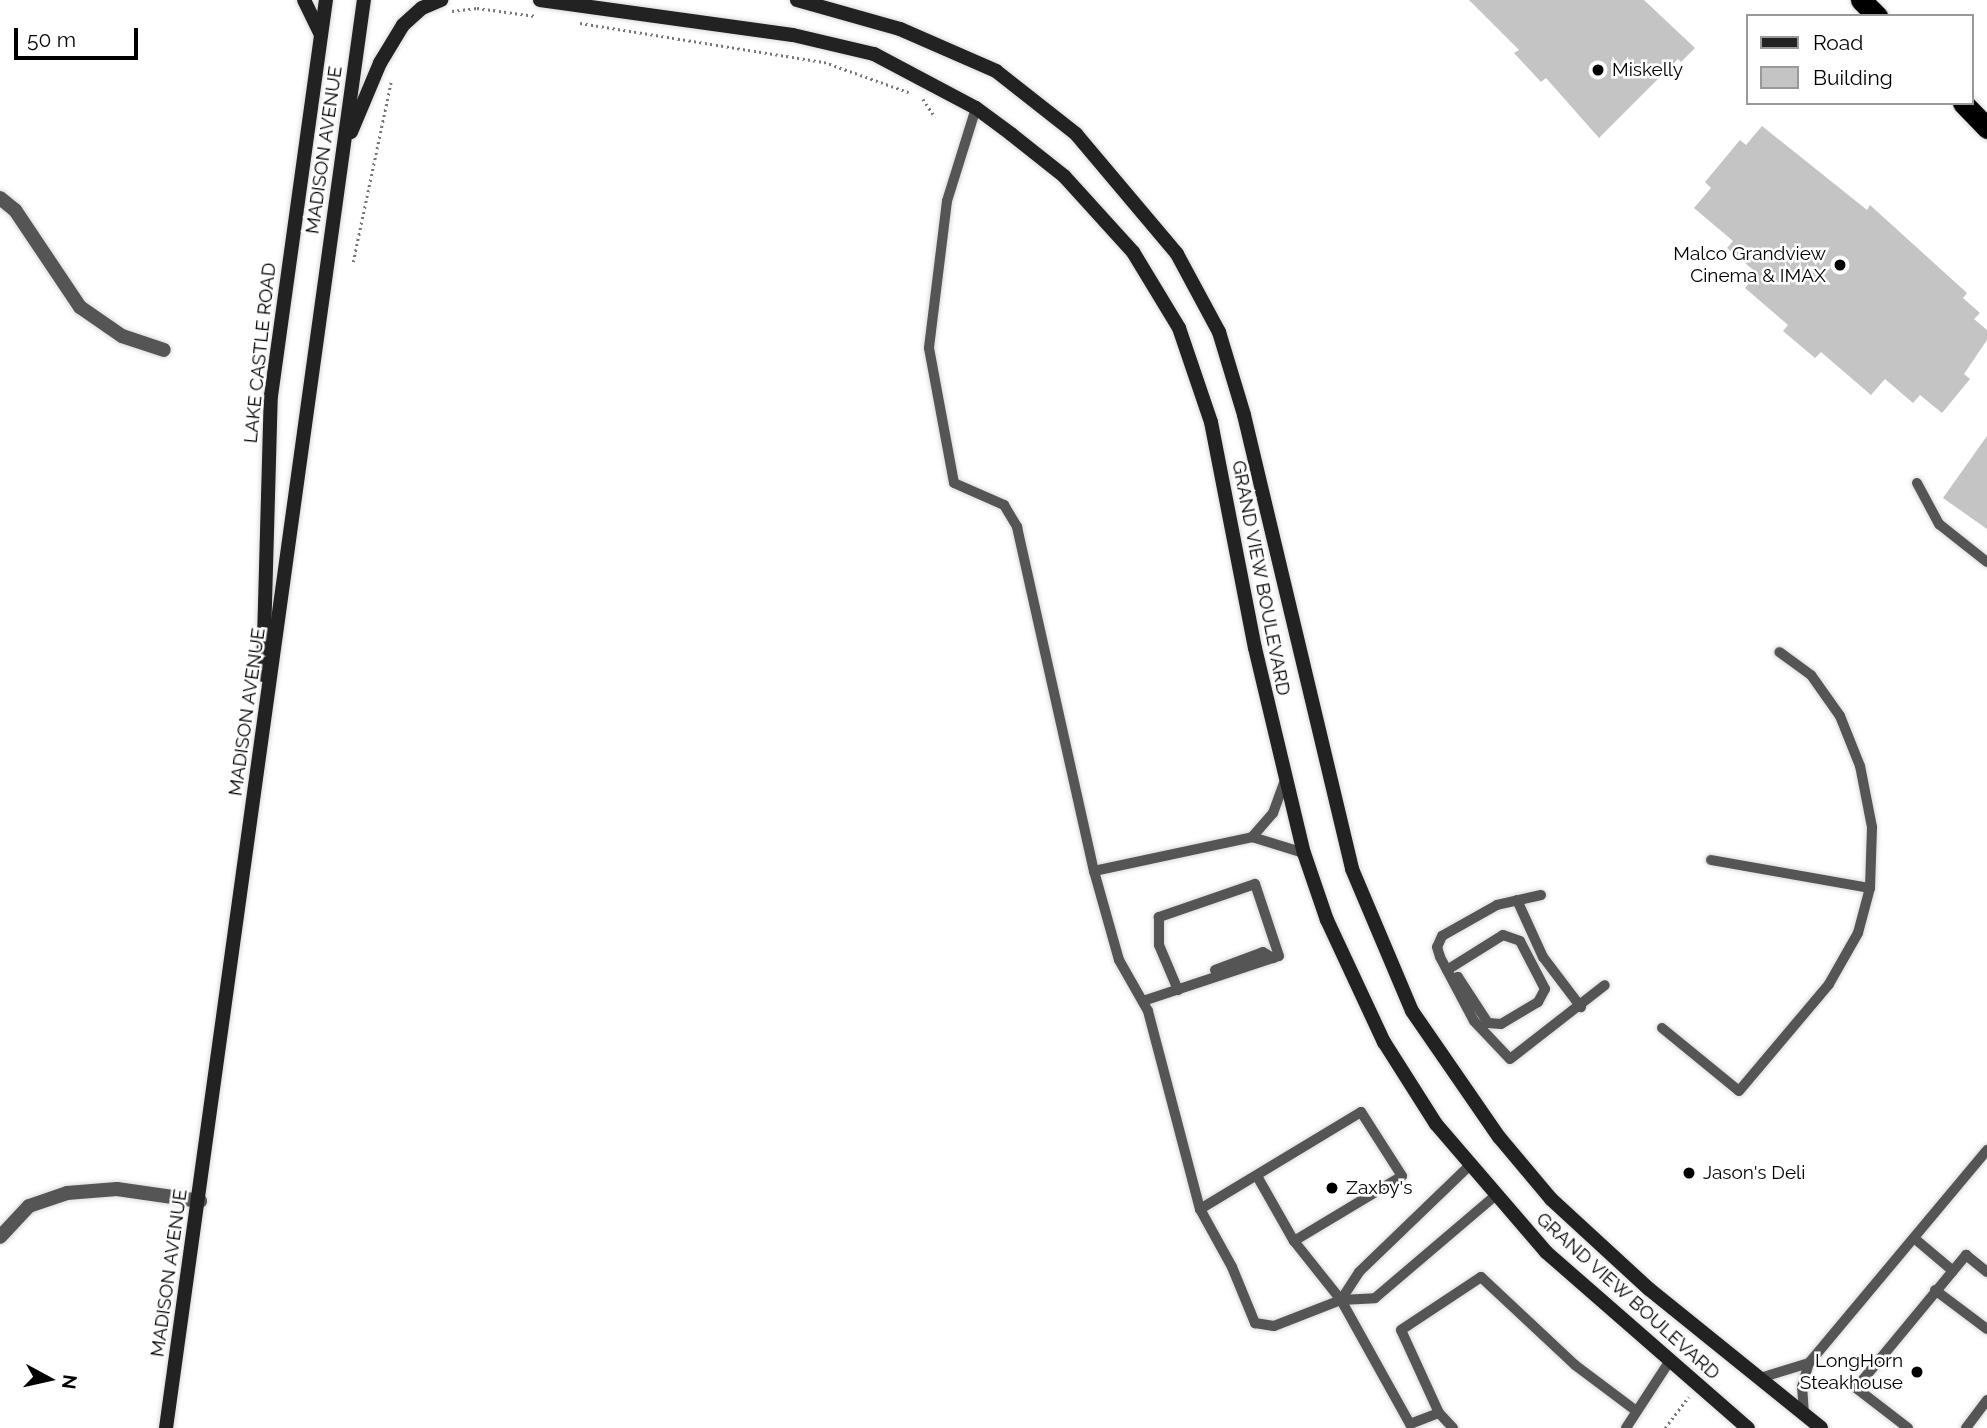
<!DOCTYPE html>
<html>
<head>
<meta charset="utf-8">
<style>
	body { margin:0 }
	#map { position:relative; width:1987px; height:1428px; overflow:hidden; background:#fff; font-family:Raleway,sans-serif }
	div>[style] { position:absolute }
	.building>* { inset:0; background:#c4c4c4 }
	.path>* { height:2.5px; margin-top:-1.25px; transform-origin:0; background:repeating-linear-gradient(90deg,#777 0 2px,transparent 0 5.5px) }
	.roads { filter:drop-shadow(0 0 2px #dbdbdb) drop-shadow(0 0 2px #dbdbdb) }
	.service>* { height:10px; margin:-5px; padding:0 5px; transform-origin:5px; border-radius:5px; background:#555 }
	.minor>* { height:14px; margin:-7px; padding:0 7px; transform-origin:7px; border-radius:7px; background:#555 }
	.secondary>* { height:14px; margin:-7px; padding:0 7px; transform-origin:7px; border-radius:7px; background:#222 }
	.motorway>* { height:21px; margin:-10.5px; padding:0 10.5px; transform-origin:10.5px; border-radius:10.5px; background:#000 }
	.dots>* { width:19px; height:19px; translate:-50% -50%; box-sizing:border-box; border:4px solid #fff; border-radius:50% }
	span { translate:-50% -50%; white-space:nowrap; text-align:center; line-height:1.15; -webkit-text-stroke:5px #fff; paint-order:stroke }
	.poi-label { font-size:19px; color:#000 }
	.left { translate:0 -50%; text-align:left }
	.right { translate:-100% -50%; text-align:right }
	.street-label { font-size:19px; color:#000 }
	.legend { position:absolute; left:1746px; top:14px; width:228px; height:91px; box-sizing:border-box; background:#fff; border:2px solid #999; margin:0; padding:9px 12px; list-style:none; font-size:21px; color:#000 }
	.legend li { display:flex; align-items:center; gap:14px; height:35px }
	.legend b { width:35px; border:2px solid #999 }
	.north { position:absolute; left:14px; top:1344px; width:70px; height:70px; -webkit-text-stroke:5px #fff; paint-order:stroke; rotate:98deg; font-size:19px; font-weight:700; line-height:28px; text-align:center; color:#000 }
	.north::after { content:''; display:block; margin:auto; width:24px; height:32px; background:#000; clip-path:polygon(50% 0,100% 100%,50% 72%,0 100%) }
	.scale { position:absolute; left:14px; top:28px; width:124px; height:32px; box-sizing:border-box; border:4px solid #000; border-top:0; padding-left:9px; font-size:21px; line-height:24px; white-space:nowrap; color:#000; -webkit-text-stroke:5px #fff; paint-order:stroke }
</style>
</head>
<body>
<div id="map">
	<div class="building">
		<i style="clip-path:polygon(1469px 0,1644px 0,1695px 48px,1681px 62px,1678px 59px,1599px 138px,1546px 78px,1541px 82px,1514px 53px,1519px 50px)"></i>
		<i style="clip-path:polygon(1762px 126px,1867px 210px,1870px 205px,1967px 293px,1963px 298px,1980px 313px,1974px 319px,1987px 330px,1987px 340px,1964px 374px,1970px 379px,1942px 413px,1920px 395px,1913px 403px,1885px 379px,1871px 395px,1821px 352px,1815px 358px,1783px 331px,1788px 325px,1745px 288px,1757px 273px,1727px 248px,1733px 241px,1694px 208px,1711px 188px,1705px 182px,1740px 140px,1746px 145px)"></i>
		<i style="clip-path:polygon(1987px 436px,1987px 529px,1943px 498px)"></i>
	</div>
	<div class="path">
		<i style="left:452px;top:11px;width:25px;rotate:-7deg"></i>
		<i style="left:477px;top:8px;width:59px;rotate:7.9deg"></i>
		<i style="left:580px;top:23px;width:247px;rotate:9.1deg"></i>
		<i style="left:824px;top:62px;width:92px;rotate:19.6deg"></i>
		<i style="left:923px;top:99px;width:22px;rotate:56deg"></i>
		<i style="left:353px;top:262px;width:185px;rotate:-78.1deg"></i>
		<i style="left:1665px;top:1428px;width:39px;rotate:-53deg"></i>
	</div>
	<div class="roads">
		<div class="service">
			<i style="left:976px;top:108px;width:97px;rotate:107.3deg"></i>
			<i style="left:947px;top:201px;width:148px;rotate:97deg"></i>
			<i style="left:929px;top:348px;width:137px;rotate:79.5deg"></i>
			<i style="left:954px;top:483px;width:55px;rotate:23.7deg"></i>
			<i style="left:1004px;top:505px;width:26px;rotate:59deg"></i>
			<i style="left:1017px;top:527px;width:353px;rotate:77.4deg"></i>
			<i style="left:1094px;top:871px;width:92px;rotate:74.3deg"></i>
			<i style="left:1119px;top:960px;width:59px;rotate:60.4deg"></i>
			<i style="left:1148px;top:1011px;width:205px;rotate:75.3deg"></i>
			<i style="left:1917px;top:483px;width:47px;rotate:61.8deg"></i>
			<i style="left:1939px;top:524px;width:61px;rotate:38.4deg"></i>
			<i style="left:1284px;top:783px;width:32px;rotate:110deg"></i>
			<i style="left:1273px;top:813px;width:32px;rotate:131deg"></i>
			<i style="left:1252px;top:837px;width:54px;rotate:17.1deg"></i>
			<i style="left:1711px;top:860px;width:161px;rotate:10deg"></i>
			<i style="left:1094px;top:871px;width:162px;rotate:-12.1deg"></i>
			<i style="left:1541px;top:895px;width:45px;rotate:167.2deg"></i>
			<i style="left:1497px;top:905px;width:63px;rotate:150.6deg"></i>
			<i style="left:1442px;top:936px;width:12px;rotate:114deg"></i>
			<i style="left:1437px;top:947px;width:10px;rotate:73deg"></i>
			<i style="left:1440px;top:957px;width:72px;rotate:62deg"></i>
			<i style="left:1474px;top:1021px;width:52px;rotate:46.5deg"></i>
			<i style="left:1510px;top:1059px;width:120px;rotate:-37.9deg"></i>
			<i style="left:1517px;top:900px;width:63px;rotate:65.5deg"></i>
			<i style="left:1543px;top:957px;width:63px;rotate:52.8deg"></i>
			<i style="left:1215px;top:970px;width:51px;rotate:-20.6deg"></i>
			<i style="left:1263px;top:952px;width:12px;rotate:31deg"></i>
			<i style="left:1447px;top:970px;width:66px;rotate:-32deg"></i>
			<i style="left:1503px;top:935px;width:18px;rotate:19deg"></i>
			<i style="left:1520px;top:941px;width:54px;rotate:62.5deg"></i>
			<i style="left:1545px;top:989px;width:15px;rotate:118deg"></i>
			<i style="left:1538px;top:1002px;width:43px;rotate:149.3deg"></i>
			<i style="left:1501px;top:1024px;width:13px;rotate:-176deg"></i>
			<i style="left:1488px;top:1023px;width:55px;rotate:-123.1deg"></i>
			<i style="left:1458px;top:977px;width:6px;rotate:162deg"></i>
			<i style="left:1143px;top:1001px;width:143px;rotate:-18.3deg"></i>
			<i style="left:1279px;top:956px;width:76px;rotate:-108.4deg"></i>
			<i style="left:1255px;top:884px;width:102px;rotate:161deg"></i>
			<i style="left:1159px;top:917px;width:28px;rotate:90deg"></i>
			<i style="left:1159px;top:945px;width:49px;rotate:67.1deg"></i>
			<i style="left:1662px;top:1028px;width:99px;rotate:39.3deg"></i>
			<i style="left:1739px;top:1091px;width:140px;rotate:-49.9deg"></i>
			<i style="left:1829px;top:984px;width:59px;rotate:-60.4deg"></i>
			<i style="left:1858px;top:933px;width:47px;rotate:-75.1deg"></i>
			<i style="left:1870px;top:888px;width:61px;rotate:-88.1deg"></i>
			<i style="left:1872px;top:827px;width:62px;rotate:-101.1deg"></i>
			<i style="left:1860px;top:766px;width:54px;rotate:-111.8deg"></i>
			<i style="left:1840px;top:716px;width:50px;rotate:-125.3deg"></i>
			<i style="left:1811px;top:675px;width:39px;rotate:-144deg"></i>
			<i style="left:1257px;top:1176px;width:75px;rotate:60.4deg"></i>
			<i style="left:1294px;top:1241px;width:75px;rotate:51.5deg"></i>
			<i style="left:1914px;top:1238px;width:51px;rotate:40.2deg"></i>
			<i style="left:1294px;top:1241px;width:126px;rotate:-31deg"></i>
			<i style="left:1402px;top:1176px;width:76px;rotate:-122.6deg"></i>
			<i style="left:1361px;top:1112px;width:188px;rotate:148.9deg"></i>
			<i style="left:1200px;top:1209px;width:66px;rotate:61.1deg"></i>
			<i style="left:1232px;top:1267px;width:61px;rotate:67.7deg"></i>
			<i style="left:1255px;top:1323px;width:19px;rotate:9deg"></i>
			<i style="left:1274px;top:1326px;width:72px;rotate:-21.2deg"></i>
			<i style="left:1341px;top:1300px;width:142px;rotate:60.9deg"></i>
			<i style="left:1410px;top:1424px;width:31px;rotate:-21deg"></i>
			<i style="left:1935px;top:1290px;width:65px;rotate:36.9deg"></i>
			<i style="left:1341px;top:1300px;width:34px;rotate:-3deg"></i>
			<i style="left:1375px;top:1298px;width:157px;rotate:-40.4deg"></i>
			<i style="left:1341px;top:1300px;width:33px;rotate:-57deg"></i>
			<i style="left:1359px;top:1272px;width:154px;rotate:-43.9deg"></i>
			<i style="left:1760px;top:1378px;width:51px;rotate:-17deg"></i>
			<i style="left:1804px;top:1414px;width:27px;rotate:-94deg"></i>
			<i style="left:1802px;top:1387px;width:25px;rotate:-74deg"></i>
			<i style="left:1809px;top:1363px;width:278px;rotate:-50.1deg"></i>
			<i style="left:1453px;top:1428px;width:21px;rotate:-133deg"></i>
			<i style="left:1439px;top:1413px;width:91px;rotate:-114.6deg"></i>
			<i style="left:1401px;top:1330px;width:96px;rotate:-33.5deg"></i>
			<i style="left:1481px;top:1277px;width:129px;rotate:43.1deg"></i>
			<i style="left:1575px;top:1365px;width:75px;rotate:36.9deg"></i>
			<i style="left:1626px;top:1428px;width:79px;rotate:-56.9deg"></i>
			<i style="left:1908px;top:1428px;width:66px;rotate:-142.4deg"></i>
			<i style="left:1856px;top:1388px;width:173px;rotate:-50.4deg"></i>
			<i style="left:1966px;top:1255px;width:27px;rotate:39deg"></i>
			<i style="left:1966px;top:1428px;width:35px;rotate:-53deg"></i>
		</div>
		<div class="minor">
			<i style="left:0;top:198px;width:19px;rotate:39deg"></i>
			<i style="left:15px;top:210px;width:117px;rotate:56.2deg"></i>
			<i style="left:80px;top:307px;width:51px;rotate:34.6deg"></i>
			<i style="left:122px;top:336px;width:44px;rotate:18.4deg"></i>
			<i style="left:0;top:1237px;width:42px;rotate:-46.9deg"></i>
			<i style="left:29px;top:1206px;width:40px;rotate:-18.9deg"></i>
			<i style="left:67px;top:1193px;width:50px;rotate:-4.6deg"></i>
			<i style="left:117px;top:1189px;width:84px;rotate:8.2deg"></i>
		</div>
		<div class="secondary">
			<i style="left:304px;top:0;width:37px;rotate:64deg"></i>
			<i style="left:540px;top:0;width:255px;rotate:7.9deg"></i>
			<i style="left:793px;top:35px;width:83px;rotate:13.2deg"></i>
			<i style="left:874px;top:54px;width:115px;rotate:27.9deg"></i>
			<i style="left:976px;top:108px;width:44px;rotate:36.6deg"></i>
			<i style="left:1011px;top:134px;width:68px;rotate:38.4deg"></i>
			<i style="left:1064px;top:176px;width:103px;rotate:47.8deg"></i>
			<i style="left:1133px;top:252px;width:89px;rotate:58.8deg"></i>
			<i style="left:1179px;top:328px;width:99px;rotate:71.2deg"></i>
			<i style="left:1211px;top:422px;width:230px;rotate:79deg"></i>
			<i style="left:1255px;top:648px;width:211px;rotate:76.6deg"></i>
			<i style="left:1304px;top:853px;width:71px;rotate:71.1deg"></i>
			<i style="left:1327px;top:920px;width:135px;rotate:65deg"></i>
			<i style="left:1384px;top:1042px;width:97px;rotate:57.6deg"></i>
			<i style="left:1436px;top:1124px;width:169px;rotate:49.3deg"></i>
			<i style="left:1546px;top:1252px;width:268px;rotate:41.1deg"></i>
			<i style="left:797px;top:0;width:107px;rotate:15.7deg"></i>
			<i style="left:900px;top:29px;width:105px;rotate:23.6deg"></i>
			<i style="left:996px;top:71px;width:102px;rotate:38.2deg"></i>
			<i style="left:1076px;top:134px;width:157px;rotate:49.9deg"></i>
			<i style="left:1177px;top:254px;width:89px;rotate:61.7deg"></i>
			<i style="left:1219px;top:332px;width:87px;rotate:73.2deg"></i>
			<i style="left:1244px;top:415px;width:467px;rotate:76.6deg"></i>
			<i style="left:1352px;top:869px;width:154px;rotate:67.1deg"></i>
			<i style="left:1412px;top:1011px;width:153px;rotate:55.4deg"></i>
			<i style="left:1499px;top:1137px;width:81px;rotate:50deg"></i>
			<i style="left:1551px;top:1199px;width:133px;rotate:42.6deg"></i>
			<i style="left:1649px;top:1289px;width:221px;rotate:38.9deg"></i>
			<i style="left:351px;top:132px;width:75px;rotate:-67.2deg"></i>
			<i style="left:380px;top:63px;width:44px;rotate:-58.8deg"></i>
			<i style="left:403px;top:25px;width:25px;rotate:-42deg"></i>
			<i style="left:422px;top:8px;width:21px;rotate:-23deg"></i>
			<i style="left:263px;top:675px;width:279px;rotate:-88.4deg"></i>
			<i style="left:271px;top:396px;width:400px;rotate:-82.1deg"></i>
			<i style="left:166px;top:1428px;width:1442px;rotate:-82.11deg"></i>
		</div>
		<div class="motorway">
			<i style="left:1861px;top:0;width:23px;rotate:45deg"></i>
			<i style="left:1963px;top:103px;width:35px;rotate:46deg"></i>
		</div>
	</div>
	<div class="dots">
		<i style="left:1598px;top:70px;background:#000"></i>
		<i style="left:1840px;top:265px;background:#000"></i>
		<i style="left:1689px;top:1173px;background:#000"></i>
		<i style="left:1332px;top:1188px;background:#000"></i>
		<i style="left:1917px;top:1372px;background:#000"></i>
	</div>
	<div class="poi-label">
		<span class="left" style="left:1612px;top:70px">Miskelly</span>
		<span class="right" style="left:1826px;top:265px">Malco Grandview<br>Cinema &amp; IMAX</span>
		<span class="left" style="left:1703px;top:1173px">Jason's Deli</span>
		<span class="left" style="left:1346px;top:1188px">Zaxby's</span>
		<span class="right" style="left:1903px;top:1372px">LongHorn<br>Steakhouse</span>
	</div>
	<div class="street-label">
		<span style="left:324px;top:150px;rotate:-82deg">MADISON AVENUE</span>
		<span style="left:260px;top:353px;rotate:-84deg">LAKE CASTLE ROAD</span>
		<span style="left:1261px;top:578px;rotate:79deg">GRAND VIEW BOULEVARD</span>
		<span style="left:247px;top:712px;rotate:-82deg">MADISON AVENUE</span>
		<span style="left:169px;top:1273px;rotate:-82deg">MADISON AVENUE</span>
		<span style="left:1628px;top:1296px;rotate:42deg">GRAND VIEW BOULEVARD</span>
	</div>
	<ul class="legend">
	<li><b style="height:9px;background:#222"></b>Road</li>
	<li><b style="height:19px;background:#c4c4c4"></b>Building</li>
	</ul>
	<div class="north">N</div>
	<div class="scale">50 m</div>
</div>
</body>
</html>
